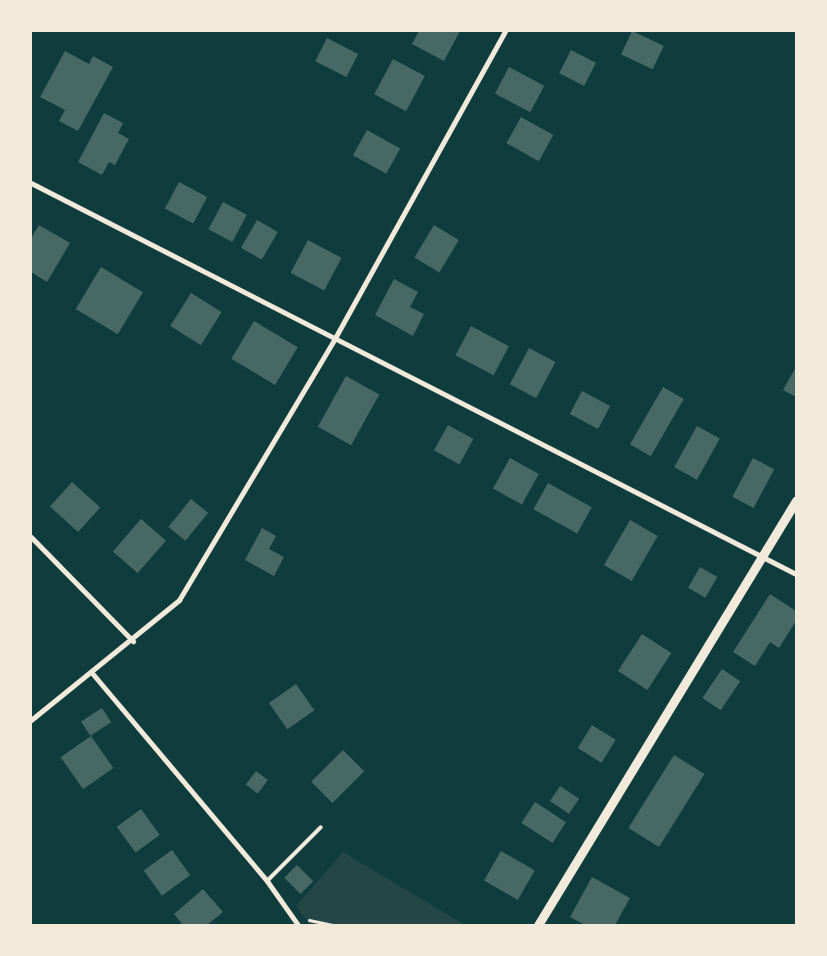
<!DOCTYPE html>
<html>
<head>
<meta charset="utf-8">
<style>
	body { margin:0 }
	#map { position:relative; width:827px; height:956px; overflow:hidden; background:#0f3d3e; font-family:Ubuntu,sans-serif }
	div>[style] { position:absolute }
	.green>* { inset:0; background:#244646 }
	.building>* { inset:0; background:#486865; transform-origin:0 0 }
	.path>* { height:3px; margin:-1.5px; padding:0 1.5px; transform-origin:1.5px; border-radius:1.5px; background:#f1e9da }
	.service>* { height:4px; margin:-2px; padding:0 2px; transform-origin:2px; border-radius:2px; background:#f1e9da }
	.minor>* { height:5px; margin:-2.5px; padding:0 2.5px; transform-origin:2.5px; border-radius:2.5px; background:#f1e9da }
	.tertiary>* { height:9px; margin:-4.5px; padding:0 4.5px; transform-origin:4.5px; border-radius:4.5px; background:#f1e9da }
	span { translate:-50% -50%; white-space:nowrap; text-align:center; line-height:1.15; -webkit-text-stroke:5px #f1e9da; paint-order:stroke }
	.frame { position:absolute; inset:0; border:32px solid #f1e9da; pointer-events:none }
</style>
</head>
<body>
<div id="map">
	<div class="green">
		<i style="clip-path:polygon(343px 852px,465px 925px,310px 925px,296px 906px)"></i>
	</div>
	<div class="building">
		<i style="clip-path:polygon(419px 31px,460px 31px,444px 61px,412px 44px)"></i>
		<i style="left:632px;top:31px;width:35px;height:26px;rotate:25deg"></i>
		<i style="left:327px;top:38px;width:35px;height:26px;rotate:27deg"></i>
		<i style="left:571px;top:50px;width:28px;height:26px;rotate:27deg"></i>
		<i style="clip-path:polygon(65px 51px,89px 64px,93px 56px,113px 67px,78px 131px,59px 121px,65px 110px,40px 97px)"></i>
		<i style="left:393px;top:59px;width:36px;height:40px;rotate:28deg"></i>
		<i style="left:509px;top:67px;width:40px;height:30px;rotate:28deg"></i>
		<i style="clip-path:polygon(104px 113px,123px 123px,118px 133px,129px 139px,115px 165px,109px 162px,102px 175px,78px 162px)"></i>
		<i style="left:521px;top:117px;width:37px;height:30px;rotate:29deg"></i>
		<i style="left:367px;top:130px;width:38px;height:29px;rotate:29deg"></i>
		<i style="left:179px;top:182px;width:32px;height:30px;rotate:28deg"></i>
		<i style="left:223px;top:202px;width:27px;height:31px;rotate:28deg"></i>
		<i style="left:257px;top:220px;width:24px;height:32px;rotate:30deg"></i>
		<i style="clip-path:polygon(39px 225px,70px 243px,47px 282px,31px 272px,31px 238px)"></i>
		<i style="left:434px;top:225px;width:29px;height:38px;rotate:31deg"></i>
		<i style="left:308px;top:240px;width:38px;height:37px;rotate:28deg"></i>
		<i style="left:101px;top:267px;width:49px;height:49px;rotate:31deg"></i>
		<i style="clip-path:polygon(394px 279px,418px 292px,410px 307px,424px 314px,413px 336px,375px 315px)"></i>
		<i style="left:191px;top:293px;width:36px;height:39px;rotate:32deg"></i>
		<i style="left:254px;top:321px;width:51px;height:44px;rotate:31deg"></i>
		<i style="left:471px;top:326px;width:43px;height:33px;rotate:28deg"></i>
		<i style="left:529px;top:348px;width:30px;height:41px;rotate:28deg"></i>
		<i style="clip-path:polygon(796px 367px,796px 397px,783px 390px)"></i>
		<i style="left:346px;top:376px;width:38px;height:58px;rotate:29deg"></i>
		<i style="left:663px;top:387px;width:24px;height:66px;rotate:30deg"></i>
		<i style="left:582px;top:391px;width:32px;height:26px;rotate:28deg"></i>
		<i style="left:448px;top:425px;width:29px;height:29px;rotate:29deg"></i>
		<i style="left:697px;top:426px;width:26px;height:47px;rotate:29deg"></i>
		<i style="left:510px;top:458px;width:33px;height:35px;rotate:29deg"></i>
		<i style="left:753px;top:458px;width:24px;height:44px;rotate:28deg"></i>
		<i style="left:72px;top:482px;width:38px;height:33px;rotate:42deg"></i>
		<i style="left:548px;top:483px;width:50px;height:30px;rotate:29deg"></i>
		<i style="left:191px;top:499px;width:22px;height:36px;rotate:39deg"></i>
		<i style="left:141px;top:519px;width:33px;height:43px;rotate:41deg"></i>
		<i style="left:630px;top:520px;width:32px;height:52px;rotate:30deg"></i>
		<i style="clip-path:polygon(262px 528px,276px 536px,269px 549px,284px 557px,274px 576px,245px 560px)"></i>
		<i style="left:700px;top:567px;width:20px;height:24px;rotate:30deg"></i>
		<i style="clip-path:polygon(770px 594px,796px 611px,796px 621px,779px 648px,770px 642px,755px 666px,733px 652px)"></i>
		<i style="left:642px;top:634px;width:35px;height:44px;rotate:33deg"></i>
		<i style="left:722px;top:669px;width:22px;height:35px;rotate:34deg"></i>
		<i style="left:296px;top:684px;width:32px;height:33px;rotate:55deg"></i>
		<i style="left:102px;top:708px;width:17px;height:25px;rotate:57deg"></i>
		<i style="left:592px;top:725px;width:28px;height:27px;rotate:32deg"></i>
		<i style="left:91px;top:736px;width:39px;height:37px;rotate:55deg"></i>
		<i style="left:343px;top:750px;width:30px;height:45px;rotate:45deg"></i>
		<i style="left:674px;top:755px;width:36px;height:86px;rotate:32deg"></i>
		<i style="left:256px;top:771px;width:15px;height:17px;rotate:37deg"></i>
		<i style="left:560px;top:786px;width:23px;height:18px;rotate:34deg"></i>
		<i style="left:535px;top:802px;width:37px;height:25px;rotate:33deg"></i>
		<i style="left:141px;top:809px;width:32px;height:30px;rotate:54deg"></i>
		<i style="left:172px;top:850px;width:31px;height:35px;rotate:54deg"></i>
		<i style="left:501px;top:851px;width:39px;height:34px;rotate:30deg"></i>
		<i style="left:297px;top:865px;width:23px;height:18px;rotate:45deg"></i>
		<i style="clip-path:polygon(592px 877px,630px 898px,615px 925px,585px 925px,570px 917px)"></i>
		<i style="clip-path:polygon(203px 889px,223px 912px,207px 925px,183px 925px,174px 914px)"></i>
	</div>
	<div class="path">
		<i style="left:309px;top:920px;width:24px;rotate:12deg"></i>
	</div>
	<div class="service">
		<i style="left:267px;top:881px;width:76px;rotate:-45deg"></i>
	</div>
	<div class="minor">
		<i style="left:31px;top:183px;width:859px;rotate:27.07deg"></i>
		<i style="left:31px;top:537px;width:146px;rotate:45.6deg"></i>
		<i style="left:92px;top:673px;width:272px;rotate:49.9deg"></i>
		<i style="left:267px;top:881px;width:54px;rotate:54.8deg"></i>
		<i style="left:31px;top:720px;width:191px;rotate:-39deg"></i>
		<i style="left:179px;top:600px;width:305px;rotate:-59.2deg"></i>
		<i style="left:335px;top:338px;width:351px;rotate:-61deg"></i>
	</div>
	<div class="tertiary">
		<i style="left:538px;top:925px;width:497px;rotate:-58.7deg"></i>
	</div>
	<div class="frame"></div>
</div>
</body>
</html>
